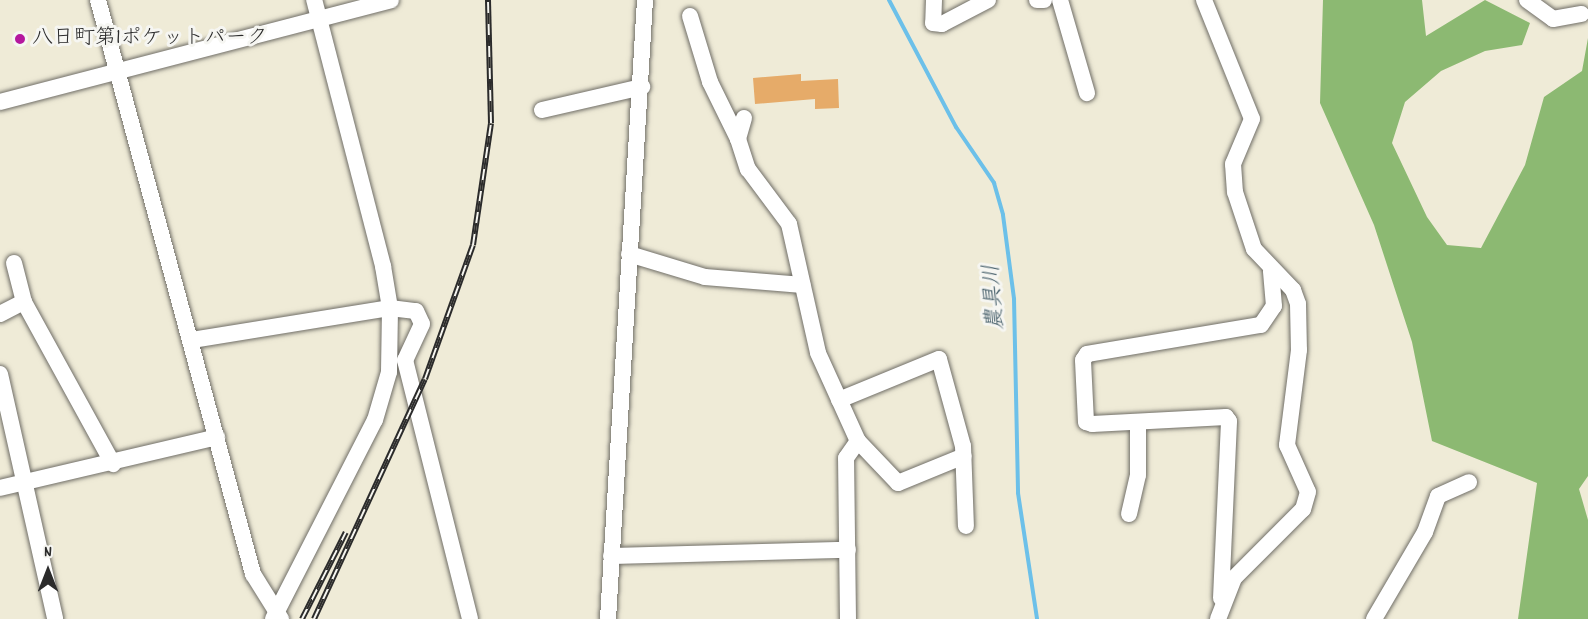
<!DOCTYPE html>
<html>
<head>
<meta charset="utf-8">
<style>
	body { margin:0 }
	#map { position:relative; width:1588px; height:619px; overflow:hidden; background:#efebd7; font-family:Dekko,"Klee One",sans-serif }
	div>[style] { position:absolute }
	.forest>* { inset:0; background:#8cb972 }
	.stream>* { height:4px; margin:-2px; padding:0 2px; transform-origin:2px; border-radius:2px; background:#6cc0e9 }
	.building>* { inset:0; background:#e6ab69 }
	.roads { filter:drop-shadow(0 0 2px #706e67) drop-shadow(0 0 2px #706e67) }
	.minor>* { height:16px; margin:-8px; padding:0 8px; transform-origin:8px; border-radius:8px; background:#fff }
	.rail>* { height:6px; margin-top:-3px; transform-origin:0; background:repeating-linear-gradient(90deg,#f6f6f2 0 11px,#2b2b2b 0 22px); box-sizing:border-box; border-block:2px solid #2b2b2b }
	.dots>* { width:16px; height:16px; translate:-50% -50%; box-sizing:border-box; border:3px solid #f6f6f2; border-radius:50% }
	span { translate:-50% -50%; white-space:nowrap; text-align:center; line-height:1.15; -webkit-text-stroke:6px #f6f6f2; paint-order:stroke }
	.poi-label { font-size:21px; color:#2b2b2b }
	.left { translate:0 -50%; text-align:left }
	.water-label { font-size:22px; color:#3e5864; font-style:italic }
	.north { position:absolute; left:18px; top:541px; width:60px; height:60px; -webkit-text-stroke:4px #f6f6f2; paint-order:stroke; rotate:0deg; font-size:16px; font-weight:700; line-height:24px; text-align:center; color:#2b2b2b }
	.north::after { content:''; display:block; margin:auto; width:21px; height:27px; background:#2b2b2b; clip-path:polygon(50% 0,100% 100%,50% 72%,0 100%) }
</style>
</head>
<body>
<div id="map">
	<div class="forest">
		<i style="clip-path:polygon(1323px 0,1422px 0,1426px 36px,1485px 0,1530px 23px,1522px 45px,1485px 51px,1441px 71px,1405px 102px,1392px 143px,1427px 217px,1447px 245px,1481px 248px,1525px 165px,1544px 97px,1582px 71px,1588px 38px,1588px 476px,1579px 489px,1588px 520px,1588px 619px,1518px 619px,1537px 483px,1432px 441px,1412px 342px,1374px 225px,1320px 103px)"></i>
	</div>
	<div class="stream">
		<i style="left:889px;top:0;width:144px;rotate:62.2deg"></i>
		<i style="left:956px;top:127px;width:68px;rotate:55.8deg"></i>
		<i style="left:994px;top:183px;width:33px;rotate:74deg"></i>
		<i style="left:1003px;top:215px;width:85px;rotate:82.5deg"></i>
		<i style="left:1014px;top:299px;width:194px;rotate:88.8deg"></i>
		<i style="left:1018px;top:493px;width:127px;rotate:81.4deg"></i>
	</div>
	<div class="building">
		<i style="clip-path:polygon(801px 74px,801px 81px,838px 79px,839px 108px,815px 109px,815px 99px,755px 104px,753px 78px)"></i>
	</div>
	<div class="roads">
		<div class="minor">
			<i style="left:98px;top:0;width:595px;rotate:74.89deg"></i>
			<i style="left:253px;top:574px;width:53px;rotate:58.1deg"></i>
			<i style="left:934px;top:0;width:23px;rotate:92deg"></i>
			<i style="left:933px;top:23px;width:9px;rotate:6deg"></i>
			<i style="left:942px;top:24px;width:52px;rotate:-27.6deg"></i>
			<i style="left:1037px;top:0;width:7px"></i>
			<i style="left:1060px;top:0;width:97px;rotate:73.8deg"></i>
			<i style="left:1204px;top:0;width:128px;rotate:68deg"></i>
			<i style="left:1252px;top:119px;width:49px;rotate:112.9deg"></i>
			<i style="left:1233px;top:164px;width:28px;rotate:86deg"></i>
			<i style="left:1235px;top:192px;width:60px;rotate:71.6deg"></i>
			<i style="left:1254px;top:249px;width:57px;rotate:46.4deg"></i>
			<i style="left:1293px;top:290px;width:15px;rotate:70deg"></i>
			<i style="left:1298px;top:304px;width:46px;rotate:88.8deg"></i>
			<i style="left:1299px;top:350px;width:96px;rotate:97.2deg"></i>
			<i style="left:1287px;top:445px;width:51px;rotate:65.9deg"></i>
			<i style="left:1308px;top:492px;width:18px;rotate:106deg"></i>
			<i style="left:1303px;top:509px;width:98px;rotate:135deg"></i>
			<i style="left:1234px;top:578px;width:44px;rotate:111.3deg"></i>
			<i style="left:1527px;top:0;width:32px;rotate:36deg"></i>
			<i style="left:1553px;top:19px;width:29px;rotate:-10deg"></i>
			<i style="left:690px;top:16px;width:69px;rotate:73.1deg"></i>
			<i style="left:710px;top:82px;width:64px;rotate:63.8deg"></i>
			<i style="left:0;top:102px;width:404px;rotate:-14.6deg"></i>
			<i style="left:542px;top:110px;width:103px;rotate:-13deg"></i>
			<i style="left:744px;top:118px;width:22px;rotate:106deg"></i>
			<i style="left:738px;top:139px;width:32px;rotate:72deg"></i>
			<i style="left:748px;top:169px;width:69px;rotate:53.3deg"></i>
			<i style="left:789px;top:224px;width:132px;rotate:77.3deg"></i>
			<i style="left:818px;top:353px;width:97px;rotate:65.6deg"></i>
			<i style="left:858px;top:441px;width:58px;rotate:46.4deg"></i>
			<i style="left:898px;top:483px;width:71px;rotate:-22.2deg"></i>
			<i style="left:629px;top:254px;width:79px;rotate:16.8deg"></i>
			<i style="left:705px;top:277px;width:98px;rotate:4.7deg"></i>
			<i style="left:14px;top:263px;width:40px;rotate:75.6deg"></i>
			<i style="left:24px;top:302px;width:185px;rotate:61.2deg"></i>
			<i style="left:0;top:314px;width:27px;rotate:-27deg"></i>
			<i style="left:192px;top:340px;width:201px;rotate:-9.2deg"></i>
			<i style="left:390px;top:308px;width:26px;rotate:7deg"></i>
			<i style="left:416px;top:311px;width:14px;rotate:65deg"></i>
			<i style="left:422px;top:324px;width:40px;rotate:115deg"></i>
			<i style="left:405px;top:360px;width:267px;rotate:75.9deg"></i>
			<i style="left:0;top:374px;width:251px;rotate:77.3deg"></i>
			<i style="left:839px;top:400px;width:108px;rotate:-22.3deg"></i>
			<i style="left:939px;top:359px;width:90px;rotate:74.6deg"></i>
			<i style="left:963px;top:446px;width:80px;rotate:87.9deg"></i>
			<i style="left:0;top:488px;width:223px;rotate:-13.2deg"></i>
			<i style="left:1129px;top:514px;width:40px;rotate:-77deg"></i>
			<i style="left:1138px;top:475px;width:53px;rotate:-90deg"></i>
			<i style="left:611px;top:556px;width:237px;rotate:-1.5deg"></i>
			<i style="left:1221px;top:598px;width:177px;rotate:-87.4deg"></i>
			<i style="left:1229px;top:421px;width:5px;rotate:-127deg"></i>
			<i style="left:1226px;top:417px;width:134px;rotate:177deg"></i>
			<i style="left:1092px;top:424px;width:6px;rotate:-162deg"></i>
			<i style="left:1086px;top:422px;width:62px;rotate:-92.8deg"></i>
			<i style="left:1083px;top:360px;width:7px;rotate:-56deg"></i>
			<i style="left:1087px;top:354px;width:176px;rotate:-9.5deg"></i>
			<i style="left:1261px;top:325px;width:23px;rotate:-56deg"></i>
			<i style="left:1274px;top:306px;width:35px;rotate:-95deg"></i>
			<i style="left:273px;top:619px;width:224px;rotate:-62.9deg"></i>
			<i style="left:375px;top:420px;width:50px;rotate:-73.7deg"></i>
			<i style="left:389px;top:372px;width:64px;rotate:-89.1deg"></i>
			<i style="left:390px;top:308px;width:43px;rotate:-99.5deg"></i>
			<i style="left:383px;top:266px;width:275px;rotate:-104.5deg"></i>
			<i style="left:608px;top:619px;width:620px;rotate:-86.58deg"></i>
			<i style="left:848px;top:619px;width:161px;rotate:-90.7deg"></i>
			<i style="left:846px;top:458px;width:21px;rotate:-55deg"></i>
			<i style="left:1374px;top:619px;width:101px;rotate:-59.6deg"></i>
			<i style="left:1425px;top:532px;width:38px;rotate:-70deg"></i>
			<i style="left:1438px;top:496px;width:34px;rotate:-24deg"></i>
		</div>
	</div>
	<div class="rail">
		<i style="left:302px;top:619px;width:97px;rotate:-63.2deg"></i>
		<i style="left:314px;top:619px;width:264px;rotate:-65.2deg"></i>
		<i style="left:425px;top:379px;width:142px;rotate:-70.3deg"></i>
		<i style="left:473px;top:245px;width:123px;rotate:-81.6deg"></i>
		<i style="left:491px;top:123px;width:123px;rotate:-91.4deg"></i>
	</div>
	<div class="dots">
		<i style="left:20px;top:39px;background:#b5179e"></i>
	</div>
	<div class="poi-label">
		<span class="left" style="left:32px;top:39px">八日町第1ポケットパーク</span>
	</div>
	<div class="water-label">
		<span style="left:995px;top:297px;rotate:-94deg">農具川</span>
	</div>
	<div class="north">N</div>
</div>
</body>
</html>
